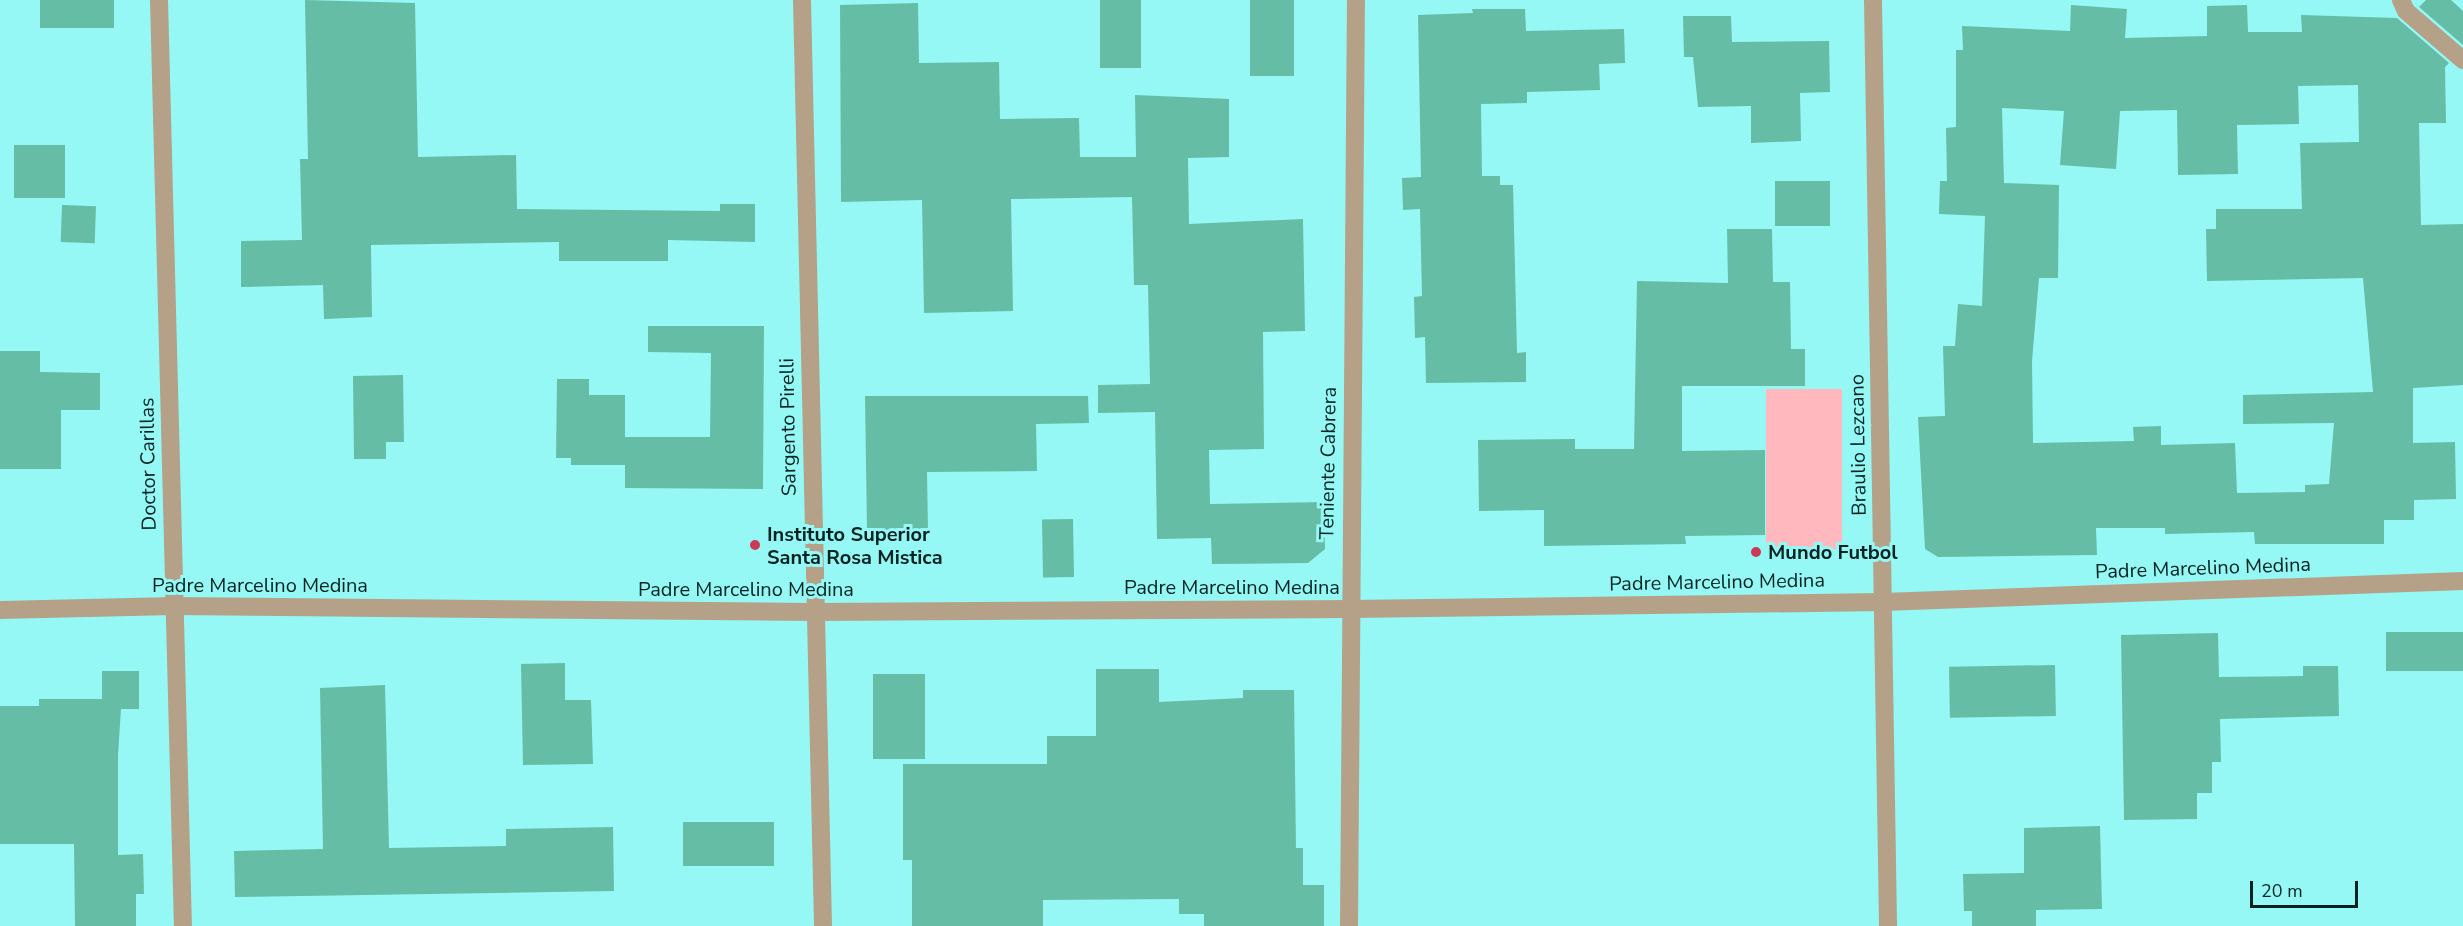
<!DOCTYPE html>
<html>
<head>
<meta charset="utf-8">
<style>
	body { margin:0 }
	#map { position:relative; width:2463px; height:926px; overflow:hidden; background:#95f8f5; font-family:"Nunito Sans",sans-serif }
	div>[style] { position:absolute }
	.green>* { inset:0; background:#ffb8be; transform-origin:0 0 }
	.building>* { inset:0; background:#65bda5; transform-origin:0 0 }
	.minor>* { height:18px; margin:-9px; padding:0 9px; transform-origin:9px; border-radius:9px; background:#b4a188 }
	.dots>* { width:16px; height:16px; translate:-50% -50%; box-sizing:border-box; border:3px solid #95f8f5; border-radius:50% }
	span { translate:-50% -50%; white-space:nowrap; text-align:center; line-height:1.15; -webkit-text-stroke:6px #95f8f5; paint-order:stroke }
	.street-label { font-size:20px; color:#022322 }
	.poi-label { font-size:20px; color:#022322; font-weight:700 }
	.left { translate:0 -50%; text-align:left }
	.scale { position:absolute; left:2250px; top:881px; width:108px; height:27px; box-sizing:border-box; border:3px solid #022322; border-top:0; padding-left:8px; font-size:18px; line-height:21px; white-space:nowrap; color:#022322; -webkit-text-stroke:4px #95f8f5; paint-order:stroke }
</style>
</head>
<body>
<div id="map">
	<div class="green">
		<i style="left:1766px;top:389px;width:76px;height:160px"></i>
	</div>
	<div class="building">
		<i style="left:40px;top:0;width:74px;height:28px"></i>
		<i style="clip-path:polygon(305px 0,415px 3px,418px 157px,516px 155px,517px 209px,720px 211px,720px 204px,755px 204px,755px 242px,668px 240px,668px 261px,559px 261px,559px 242px,371px 245px,372px 317px,324px 319px,323px 285px,241px 287px,241px 241px,302px 240px,300px 159px,308px 159px)"></i>
		<i style="left:1100px;top:0;width:41px;height:68px"></i>
		<i style="left:1250px;top:0;width:44px;height:76px"></i>
		<i style="clip-path:polygon(2426px 0,2451px 0,2463px 11px,2463px 45px,2419px 7px)"></i>
		<i style="clip-path:polygon(918px 3px,919px 63px,999px 62px,1000px 119px,1079px 118px,1080px 157px,1136px 157px,1135px 95px,1229px 99px,1229px 157px,1188px 158px,1189px 224px,1303px 219px,1305px 331px,1263px 332px,1264px 449px,1209px 450px,1210px 504px,1324px 502px,1325px 549px,1308px 563px,1212px 564px,1211px 538px,1157px 539px,1155px 412px,1098px 413px,1098px 385px,1150px 384px,1148px 285px,1134px 285px,1132px 197px,1011px 199px,1013px 311px,924px 313px,922px 200px,841px 202px,840px 5px)"></i>
		<i style="clip-path:polygon(evenodd,2071px 5px,2127px 9px,2125px 38px,2207px 36px,2207px 6px,2247px 5px,2248px 32px,2302px 32px,2301px 15px,2397px 18px,2449px 63px,2445px 67px,2446px 123px,2419px 123px,2421px 225px,2463px 224px,2463px 385px,2413px 388px,2413px 443px,2455px 442px,2456px 499px,2414px 500px,2414px 520px,2384px 520px,2384px 544px,2255px 544px,2254px 532px,2165px 534px,2165px 528px,2096px 528px,2097px 555px,1938px 557px,1925px 549px,1918px 417px,1945px 416px,1943px 346px,1955px 346px,1958px 304px,1982px 306px,1985px 216px,1939px 214px,1940px 181px,1947px 181px,1946px 128px,1956px 127px,1956px 50px,1963px 50px,1962px 26px,2070px 31px,2071px 5px,2358px 85px,2359px 142px,2300px 143px,2302px 209px,2216px 209px,2216px 229px,2206px 229px,2207px 281px,2363px 278px,2373px 392px,2243px 395px,2243px 424px,2334px 423px,2329px 484px,2305px 485px,2305px 492px,2237px 493px,2235px 443px,2161px 445px,2161px 426px,2133px 427px,2134px 441px,2033px 443px,2032px 361px,2039px 278px,2058px 278px,2059px 185px,2004px 183px,2002px 108px,2064px 111px,2060px 165px,2116px 169px,2120px 111px,2177px 110px,2178px 175px,2238px 174px,2237px 125px,2299px 124px,2298px 86px,2358px 85px)"></i>
		<i style="clip-path:polygon(1472px 9px,1525px 9px,1526px 31px,1624px 29px,1625px 63px,1599px 64px,1600px 90px,1527px 92px,1527px 103px,1481px 104px,1482px 176px,1500px 176px,1500px 185px,1513px 185px,1517px 353px,1526px 352px,1526px 382px,1426px 383px,1425px 337px,1415px 338px,1414px 297px,1422px 296px,1420px 209px,1403px 210px,1402px 178px,1421px 177px,1418px 15px,1473px 13px)"></i>
		<i style="clip-path:polygon(1683px 16px,1731px 16px,1732px 42px,1829px 41px,1830px 92px,1800px 93px,1801px 141px,1751px 143px,1751px 106px,1698px 107px,1693px 57px,1684px 57px)"></i>
		<i style="left:14px;top:145px;width:51px;height:53px"></i>
		<i style="left:1830px;top:181px;width:45px;height:55px;rotate:90deg"></i>
		<i style="left:62px;top:205px;width:34px;height:37px;rotate:2deg"></i>
		<i style="clip-path:polygon(1727px 229px,1772px 229px,1773px 282px,1790px 282px,1791px 349px,1805px 349px,1805px 386px,1682px 386px,1682px 451px,1765px 450px,1765px 535px,1685px 536px,1686px 544px,1544px 546px,1544px 510px,1479px 511px,1478px 440px,1575px 439px,1575px 449px,1634px 449px,1637px 281px,1728px 283px)"></i>
		<i style="clip-path:polygon(648px 326px,764px 326px,763px 489px,625px 488px,625px 465px,571px 465px,571px 458px,556px 458px,557px 379px,589px 379px,589px 395px,625px 395px,625px 437px,710px 437px,711px 353px,648px 352px)"></i>
		<i style="clip-path:polygon(0 351px,40px 351px,40px 372px,100px 373px,100px 410px,61px 410px,61px 469px,0 469px)"></i>
		<i style="clip-path:polygon(403px 375px,404px 442px,386px 442px,386px 459px,354px 459px,353px 376px)"></i>
		<i style="clip-path:polygon(865px 396px,1088px 396px,1089px 423px,1036px 424px,1037px 471px,927px 472px,928px 531px,867px 531px)"></i>
		<i style="left:1073px;top:519px;width:58px;height:31px;rotate:89deg"></i>
		<i style="left:2386px;top:632px;width:77px;height:39px"></i>
		<i style="clip-path:polygon(2218px 633px,2219px 677px,2303px 676px,2303px 666px,2338px 666px,2339px 716px,2220px 719px,2221px 762px,2212px 762px,2212px 793px,2197px 793px,2197px 819px,2124px 820px,2121px 635px)"></i>
		<i style="clip-path:polygon(565px 663px,565px 700px,591px 700px,593px 764px,523px 765px,521px 664px)"></i>
		<i style="left:2055px;top:665px;width:51px;height:106px;rotate:89deg"></i>
		<i style="clip-path:polygon(1096px 669px,1159px 669px,1159px 702px,1243px 698px,1243px 690px,1294px 690px,1296px 848px,1303px 848px,1303px 885px,1324px 885px,1324px 926px,1204px 926px,1204px 914px,1179px 914px,1179px 899px,1043px 900px,1043px 926px,912px 926px,912px 860px,903px 860px,903px 764px,1047px 764px,1047px 736px,1096px 736px)"></i>
		<i style="clip-path:polygon(102px 671px,139px 671px,139px 709px,121px 709px,118px 755px,118px 855px,143px 854px,144px 894px,136px 894px,136px 926px,75px 926px,74px 844px,0 844px,0 706px,39px 706px,39px 699px,102px 699px)"></i>
		<i style="left:873px;top:674px;width:52px;height:85px"></i>
		<i style="clip-path:polygon(385px 685px,389px 848px,506px 846px,506px 829px,613px 827px,614px 891px,235px 897px,234px 851px,323px 849px,320px 688px)"></i>
		<i style="left:774px;top:822px;width:44px;height:91px;rotate:90deg"></i>
		<i style="clip-path:polygon(2100px 826px,2102px 909px,2036px 910px,2036px 926px,1972px 926px,1972px 911px,1964px 911px,1963px 874px,2024px 873px,2024px 828px)"></i>
	</div>
	<div class="minor">
		<i style="left:159px;top:0;width:926px;rotate:88.52deg"></i>
		<i style="left:802px;top:0;width:926px;rotate:88.7deg"></i>
		<i style="left:1873px;top:0;width:926px;rotate:89.07deg"></i>
		<i style="left:2401px;top:0;width:12px;rotate:66deg"></i>
		<i style="left:2406px;top:11px;width:75px;rotate:40.7deg"></i>
		<i style="left:0;top:610px;width:174px;rotate:-1.3deg"></i>
		<i style="left:174px;top:606px;width:640px;rotate:0.54deg"></i>
		<i style="left:814px;top:612px;width:535px;rotate:-0.32deg"></i>
		<i style="left:1349px;top:609px;width:534px;rotate:-0.75deg"></i>
		<i style="left:1883px;top:602px;width:580px;rotate:-2.07deg"></i>
		<i style="left:1349px;top:926px;width:926px;rotate:-89.57deg"></i>
	</div>
	<div class="dots">
		<i style="left:755px;top:545px;background:#ca3a57"></i>
		<i style="left:1756px;top:552px;background:#ca3a57"></i>
	</div>
	<div class="street-label">
		<span style="left:788px;top:427px;rotate:-91deg">Sargento Pirelli</span>
		<span style="left:1858px;top:445px;rotate:-91deg">Braulio Lezcano</span>
		<span style="left:1328px;top:463px;rotate:-89deg">Teniente Cabrera</span>
		<span style="left:148px;top:464px;rotate:-91deg">Doctor Carillas</span>
		<span style="left:2203px;top:568px;rotate:-2deg">Padre Marcelino Medina</span>
		<span style="left:1717px;top:582px;rotate:-1deg">Padre Marcelino Medina</span>
		<span style="left:260px;top:585px">Padre Marcelino Medina</span>
		<span style="left:1232px;top:587px">Padre Marcelino Medina</span>
		<span style="left:746px;top:589px">Padre Marcelino Medina</span>
	</div>
	<div class="poi-label">
		<span class="left" style="left:767px;top:546px">Instituto Superior<br>Santa Rosa Mistica</span>
		<span class="left" style="left:1768px;top:552px">Mundo Futbol</span>
	</div>
	<div class="scale">20 m</div>
</div>
</body>
</html>
